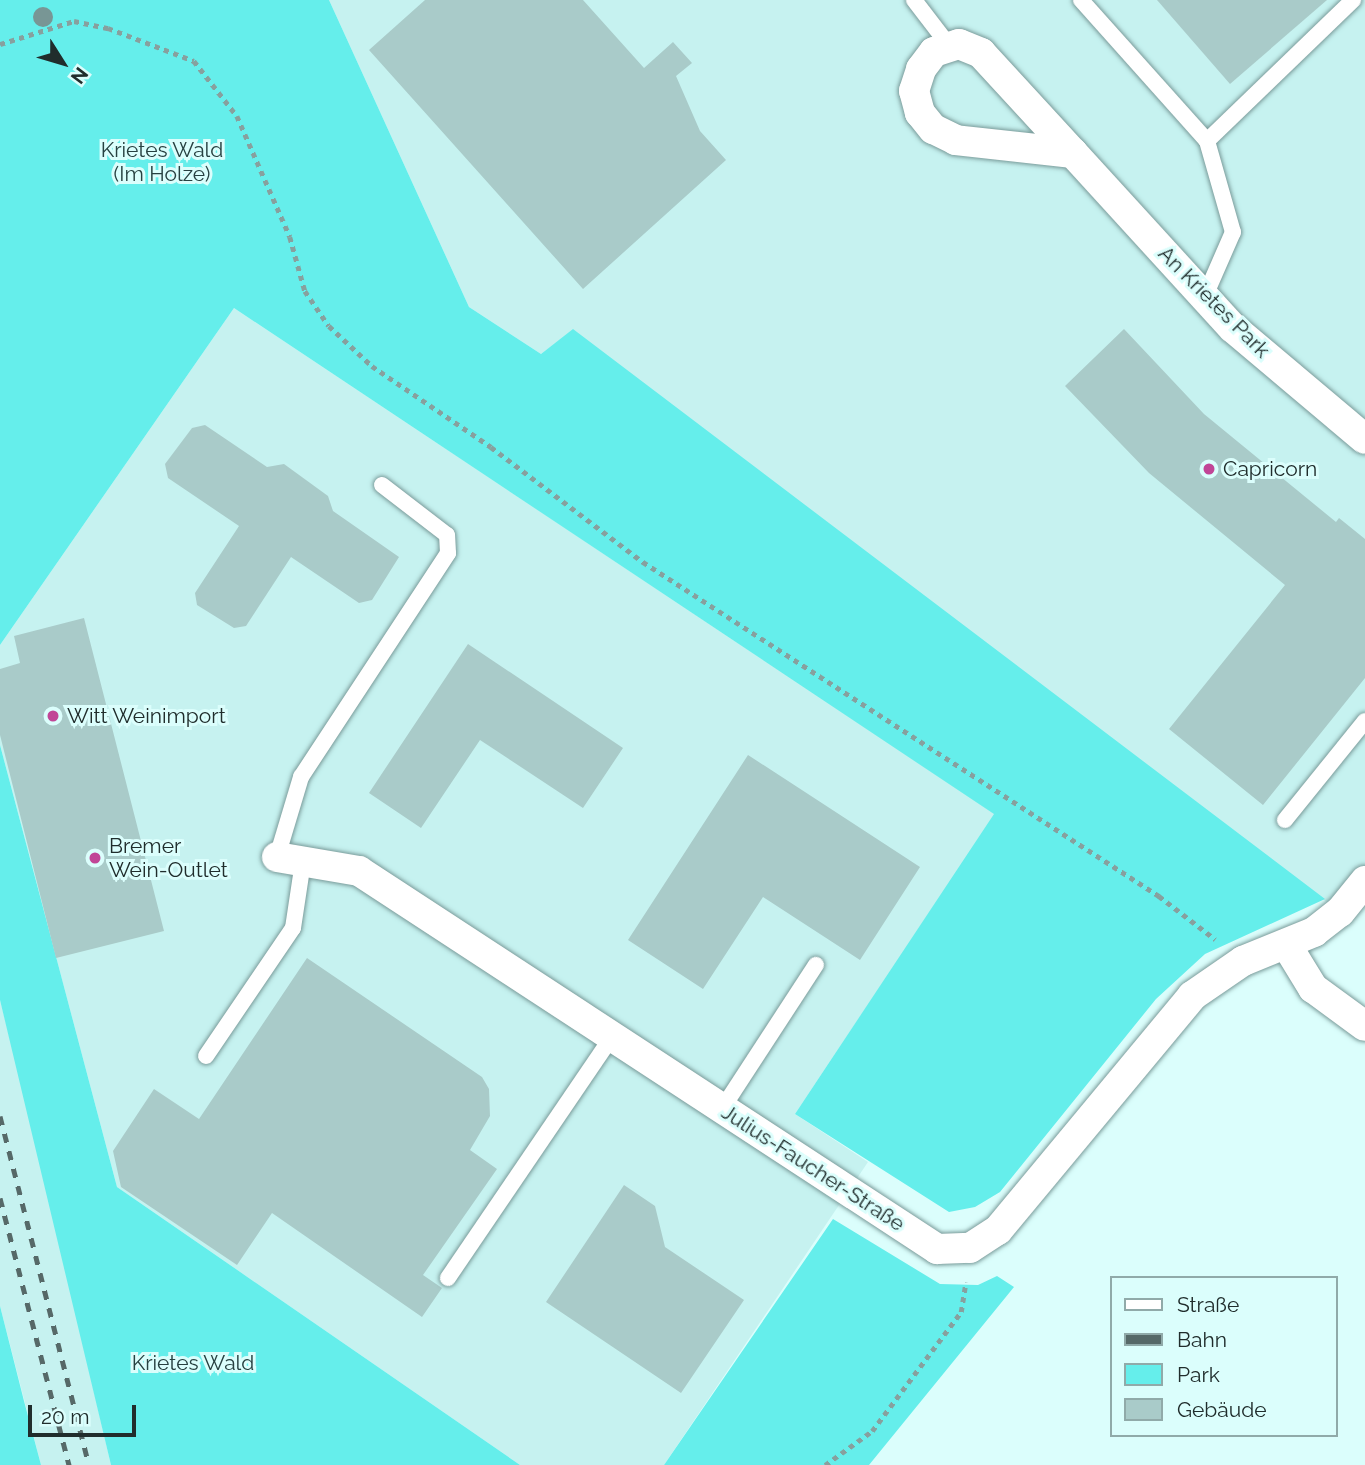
<!DOCTYPE html>
<html>
<head>
<meta charset="utf-8">
<style>
	body { margin:0 }
	#map { position:relative; width:1365px; height:1465px; overflow:hidden; background:#dbfefc; font-family:Raleway,sans-serif }
	div>[style] { position:absolute }
	.built>* { inset:0; background:#c6f2f0 }
	.green>* { inset:0; background:#65eeeb }
	.building>* { inset:0; background:#a9cbc9 }
	.path>* { height:4.5px; margin-top:-2.25px; transform-origin:0; background:repeating-linear-gradient(90deg,#87a09e 0 5px,transparent 0 10px) }
	.roads { filter:drop-shadow(0 0 2px #7a9b9a) drop-shadow(0 0 2px #7a9b9a) }
	.lane>* { height:16px; margin:-8px; padding:0 8px; transform-origin:8px; border-radius:8px; background:#fff }
	.street>* { height:30px; margin:-15px; padding:0 15px; transform-origin:15px; border-radius:15px; background:#fff }
	.rail>* { height:5px; margin-top:-2.5px; transform-origin:0; background:repeating-linear-gradient(90deg,#566968 0 9px,transparent 0 18px) }
	.trees>* { width:20px; height:20px; margin:-10px; border-radius:50%; background:#789695 }
	.dots>* { width:19px; height:19px; translate:-50% -50%; box-sizing:border-box; border:4px solid #dbfefc; border-radius:50% }
	span { translate:-50% -50%; white-space:nowrap; text-align:center; line-height:1.15; -webkit-text-stroke:6px #dbfefc; paint-order:stroke }
	.park-label { font-size:21px; color:#274141 }
	.street-label { font-size:21px; color:#202d2c }
	.poi-label { font-size:21px; color:#202d2c }
	.left { translate:0 -50%; text-align:left }
	.legend { position:absolute; left:1110px; top:1276px; width:228px; height:161px; box-sizing:border-box; background:#dbfefc; border:2px solid #90aaa9; margin:0; padding:9px 12px; list-style:none; font-size:21px; color:#202d2c }
	.legend li { display:flex; align-items:center; gap:14px; height:35px }
	.legend b { width:35px; border:2px solid #90aaa9 }
	.north { position:absolute; left:28px; top:28px; width:70px; height:70px; -webkit-text-stroke:5px #dbfefc; paint-order:stroke; rotate:127deg; font-size:19px; font-weight:700; line-height:28px; text-align:center; color:#202d2c }
	.north::after { content:''; display:block; margin:auto; width:24px; height:32px; background:#202d2c; clip-path:polygon(50% 0,100% 100%,50% 72%,0 100%) }
	.scale { position:absolute; left:28px; top:1405px; width:108px; height:32px; box-sizing:border-box; border:4px solid #202d2c; border-top:0; padding-left:9px; font-size:21px; line-height:24px; white-space:nowrap; color:#202d2c; -webkit-text-stroke:5px #dbfefc; paint-order:stroke }
</style>
</head>
<body>
<div id="map">
	<div class="built">
		<i style="clip-path:polygon(329px 0,1365px 0,1365px 881px,1340px 912px,573px 330px,541px 354px,469px 307px)"></i>
		<i style="clip-path:polygon(234px 308px,995px 814px,795px 1114px,868px 1162px,664px 1465px,520px 1465px,117px 1187px,0 745px,0 645px)"></i>
		<i style="clip-path:polygon(0 1000px,32px 1125px,111px 1465px,41px 1465px,0 1306px)"></i>
	</div>
	<div class="green">
		<i style="clip-path:polygon(0 0,329px 0,469px 307px,541px 354px,573px 329px,1325px 899px,1205px 954px,1156px 999px,1000px 1192px,975px 1207px,949px 1212px,795px 1114px,994px 814px,234px 308px,0 645px)"></i>
		<i style="clip-path:polygon(0 745px,117px 1187px,520px 1465px,111px 1465px,0 1000px)"></i>
		<i style="clip-path:polygon(833px 1219px,940px 1284px,978px 1285px,997px 1276px,1014px 1287px,869px 1465px,664px 1465px)"></i>
		<i style="clip-path:polygon(0 1306px,24px 1401px,41px 1465px,0 1465px)"></i>
	</div>
	<div class="building">
		<i style="clip-path:polygon(425px 0,583px 0,644px 68px,673px 42px,692px 63px,676px 76px,700px 131px,726px 160px,583px 289px,369px 50px)"></i>
		<i style="clip-path:polygon(1157px 0,1327px 0,1230px 84px)"></i>
		<i style="clip-path:polygon(1124px 329px,1204px 414px,1336px 522px,1339px 518px,1365px 539px,1365px 678px,1263px 805px,1169px 729px,1285px 585px,1149px 473px,1065px 386px)"></i>
		<i style="clip-path:polygon(205px 425px,267px 467px,284px 464px,328px 496px,333px 511px,399px 557px,372px 600px,359px 603px,291px 557px,246px 626px,234px 628px,197px 605px,195px 593px,239px 526px,168px 478px,165px 464px,192px 428px)"></i>
		<i style="clip-path:polygon(84px 618px,164px 931px,56px 958px,0 735px,0 669px,20px 663px,14px 636px)"></i>
		<i style="clip-path:polygon(468px 644px,623px 748px,583px 808px,480px 740px,421px 828px,369px 793px)"></i>
		<i style="clip-path:polygon(748px 755px,920px 867px,860px 960px,763px 897px,703px 989px,628px 940px)"></i>
		<i style="clip-path:polygon(307px 958px,482px 1077px,489px 1089px,490px 1116px,470px 1150px,497px 1169px,423px 1275px,442px 1288px,422px 1317px,272px 1213px,237px 1265px,121px 1187px,113px 1151px,154px 1089px,199px 1119px)"></i>
		<i style="clip-path:polygon(624px 1185px,655px 1206px,665px 1247px,744px 1300px,681px 1393px,546px 1302px)"></i>
	</div>
	<div class="path">
		<i style="left:0;top:44px;width:77px;rotate:-17.3deg"></i>
		<i style="left:74px;top:21px;width:35px;rotate:12deg"></i>
		<i style="left:108px;top:28px;width:92px;rotate:21deg"></i>
		<i style="left:194px;top:61px;width:70px;rotate:52deg"></i>
		<i style="left:237px;top:116px;width:132px;rotate:66.3deg"></i>
		<i style="left:290px;top:237px;width:56px;rotate:74.5deg"></i>
		<i style="left:305px;top:291px;width:42px;rotate:55.6deg"></i>
		<i style="left:329px;top:326px;width:59px;rotate:42.9deg"></i>
		<i style="left:372px;top:366px;width:144px;rotate:34.2deg"></i>
		<i style="left:491px;top:447px;width:191px;rotate:37.1deg"></i>
		<i style="left:643px;top:562px;width:615px;rotate:32.91deg"></i>
		<i style="left:1159px;top:896px;width:71px;rotate:37.5deg"></i>
		<i style="left:825px;top:1465px;width:58px;rotate:-35.9deg"></i>
		<i style="left:872px;top:1431px;width:149px;rotate:-53.2deg"></i>
		<i style="left:961px;top:1312px;width:30px;rotate:-81deg"></i>
	</div>
	<div class="roads">
		<div class="lane">
			<i style="left:914px;top:0;width:59px;rotate:52.5deg"></i>
			<i style="left:1081px;top:0;width:189px;rotate:48.2deg"></i>
			<i style="left:1207px;top:141px;width:95px;rotate:74.1deg"></i>
			<i style="left:1233px;top:232px;width:70px;rotate:113.6deg"></i>
			<i style="left:1207px;top:141px;width:203px;rotate:-44deg"></i>
			<i style="left:1285px;top:820px;width:127px;rotate:-51.1deg"></i>
			<i style="left:277px;top:857px;width:84px;rotate:-73.3deg"></i>
			<i style="left:301px;top:777px;width:268px;rotate:-56.7deg"></i>
			<i style="left:448px;top:553px;width:18px;rotate:-93deg"></i>
			<i style="left:447px;top:535px;width:82px;rotate:-142.4deg"></i>
			<i style="left:206px;top:1056px;width:155px;rotate:-55.8deg"></i>
			<i style="left:293px;top:928px;width:67px;rotate:-81.4deg"></i>
			<i style="left:722px;top:1109px;width:172px;rotate:-56.9deg"></i>
			<i style="left:448px;top:1278px;width:292px;rotate:-55.8deg"></i>
		</div>
		<div class="street">
			<i style="left:1073px;top:153px;width:118px;rotate:-173.7deg"></i>
			<i style="left:956px;top:140px;width:25px;rotate:-154deg"></i>
			<i style="left:933px;top:129px;width:21px;rotate:-129deg"></i>
			<i style="left:920px;top:113px;width:23px;rotate:-105deg"></i>
			<i style="left:914px;top:91px;width:23px;rotate:-72deg"></i>
			<i style="left:921px;top:69px;width:21px;rotate:-53deg"></i>
			<i style="left:934px;top:52px;width:26px;rotate:-18deg"></i>
			<i style="left:959px;top:44px;width:24px;rotate:22deg"></i>
			<i style="left:981px;top:53px;width:136px;rotate:47.4deg"></i>
			<i style="left:1073px;top:153px;width:237px;rotate:47.6deg"></i>
			<i style="left:1233px;top:328px;width:172px;rotate:40.1deg"></i>
			<i style="left:277px;top:857px;width:83px;rotate:9.7deg"></i>
			<i style="left:359px;top:871px;width:691px;rotate:33.18deg"></i>
			<i style="left:937px;top:1249px;width:33px;rotate:-2deg"></i>
			<i style="left:970px;top:1248px;width:33px;rotate:-33deg"></i>
			<i style="left:998px;top:1230px;width:304px;rotate:-50.3deg"></i>
			<i style="left:1192px;top:996px;width:62px;rotate:-34.5deg"></i>
			<i style="left:1243px;top:961px;width:77px;rotate:-22.2deg"></i>
			<i style="left:1314px;top:932px;width:33px;rotate:-38deg"></i>
			<i style="left:1340px;top:912px;width:40px;rotate:-51deg"></i>
			<i style="left:1286px;top:944px;width:52px;rotate:58.5deg"></i>
			<i style="left:1313px;top:988px;width:64px;rotate:36.2deg"></i>
		</div>
	</div>
	<div class="rail">
		<i style="left:0;top:1116px;width:360px;rotate:75.7deg"></i>
		<i style="left:0;top:1198px;width:276px;rotate:75.5deg"></i>
	</div>
	<div class="trees">
		<i style="left:43px;top:17px"></i>
	</div>
	<div class="dots">
		<i style="left:1209px;top:469px;background:#c14697"></i>
		<i style="left:53px;top:716px;background:#c14697"></i>
		<i style="left:95px;top:858px;background:#c14697"></i>
	</div>
	<div class="park-label">
		<span style="left:162px;top:162px">Krietes Wald<br>(Im Holze)</span>
		<span style="left:193px;top:1363px">Krietes Wald</span>
	</div>
	<div class="street-label">
		<span style="left:1214px;top:302px;rotate:45deg">An Krietes Park</span>
		<span style="left:813px;top:1168px;rotate:33deg">Julius-Faucher-Straße</span>
	</div>
	<div class="poi-label">
		<span class="left" style="left:1223px;top:469px">Capricorn</span>
		<span class="left" style="left:67px;top:716px">Witt Weinimport</span>
		<span class="left" style="left:109px;top:858px">Bremer<br>Wein-Outlet</span>
	</div>
	<ul class="legend">
	<li><b style="height:9px;background:#fff"></b>Straße</li>
	<li><b style="height:9px;background:#566968"></b>Bahn</li>
	<li><b style="height:19px;background:#65eeeb"></b>Park</li>
	<li><b style="height:19px;background:#a9cbc9"></b>Gebäude</li>
	</ul>
	<div class="north">N</div>
	<div class="scale">20 m</div>
</div>
</body>
</html>
